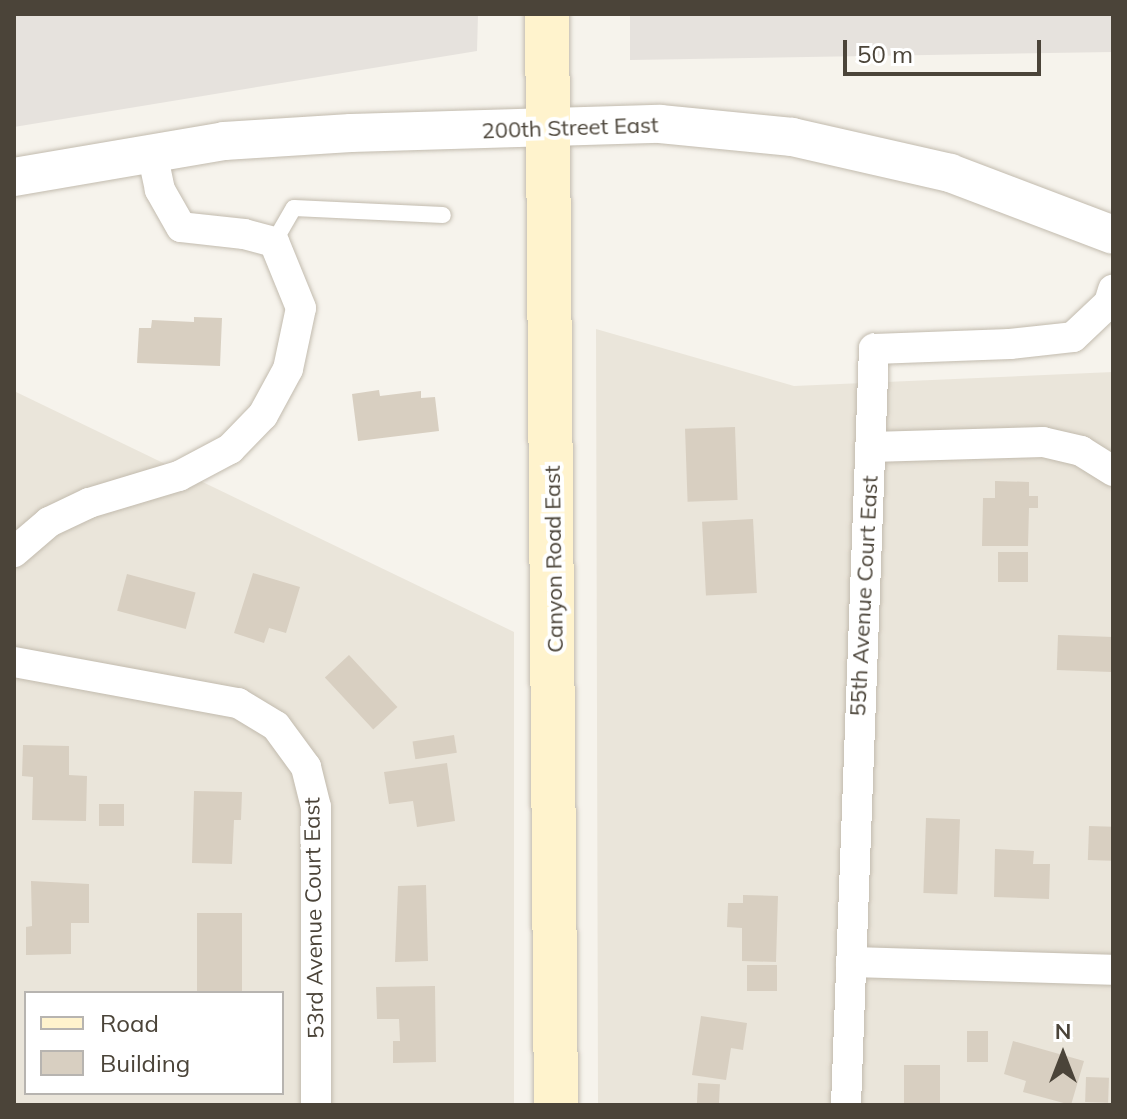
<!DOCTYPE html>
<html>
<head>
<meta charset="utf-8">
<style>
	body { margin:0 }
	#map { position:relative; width:1127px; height:1119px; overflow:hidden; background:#f6f3ec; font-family:Mulish,sans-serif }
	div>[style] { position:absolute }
	.residential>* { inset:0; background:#eae5da }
	.industrial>* { inset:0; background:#e6e2dd }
	.building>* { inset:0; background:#d8cfc1; transform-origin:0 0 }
	.roads { filter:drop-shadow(0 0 2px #c2bbae) drop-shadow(0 0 2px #c2bbae) }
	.service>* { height:16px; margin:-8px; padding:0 8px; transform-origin:8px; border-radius:8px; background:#fff }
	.minor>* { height:30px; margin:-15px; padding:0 15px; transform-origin:15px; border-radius:15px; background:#fff }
	.tertiary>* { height:38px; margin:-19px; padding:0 19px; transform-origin:19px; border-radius:19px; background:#fff }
	.secondary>* { height:44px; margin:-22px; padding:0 22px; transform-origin:22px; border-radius:22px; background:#fff3cd }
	span { translate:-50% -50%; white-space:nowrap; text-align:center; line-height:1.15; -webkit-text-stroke:8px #fff; paint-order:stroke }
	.street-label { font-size:22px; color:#4b4439 }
	.frame { position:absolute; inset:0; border:16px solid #4b4439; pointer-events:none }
	.legend { position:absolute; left:24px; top:991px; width:260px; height:104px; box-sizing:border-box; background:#fff; border:2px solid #b7b4b0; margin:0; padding:10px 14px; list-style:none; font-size:24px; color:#4b4439 }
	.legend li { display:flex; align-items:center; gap:16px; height:40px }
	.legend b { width:40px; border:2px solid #b7b4b0 }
	.north { position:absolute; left:1023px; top:1015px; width:80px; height:80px; -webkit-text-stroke:6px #fff; paint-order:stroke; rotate:0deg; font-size:22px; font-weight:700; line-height:32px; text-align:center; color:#4b4439 }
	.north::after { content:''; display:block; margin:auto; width:28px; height:36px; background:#4b4439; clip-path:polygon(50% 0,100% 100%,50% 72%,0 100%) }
	.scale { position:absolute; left:843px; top:40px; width:198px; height:36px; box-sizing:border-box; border:4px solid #4b4439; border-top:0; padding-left:10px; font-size:24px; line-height:28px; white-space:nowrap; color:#4b4439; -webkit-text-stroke:6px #fff; paint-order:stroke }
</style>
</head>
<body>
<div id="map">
	<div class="residential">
		<i style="clip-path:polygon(596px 329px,794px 386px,1113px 372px,1113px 1105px,598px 1105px)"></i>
		<i style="clip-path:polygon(evenodd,14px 391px,514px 632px,514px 1105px,14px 1105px,14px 391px,26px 993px,282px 993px,282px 1093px,26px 1093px,26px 993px)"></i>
	</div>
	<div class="industrial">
		<i style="clip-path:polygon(14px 14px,478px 14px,477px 51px,14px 127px)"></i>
		<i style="clip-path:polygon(630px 14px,1113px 14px,1113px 52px,630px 60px)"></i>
	</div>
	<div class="building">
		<i style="clip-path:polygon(194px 317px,222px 318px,220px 366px,137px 363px,139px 328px,151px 328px,152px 320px,194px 322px)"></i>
		<i style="clip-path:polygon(379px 390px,380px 396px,421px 391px,421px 398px,435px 397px,439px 431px,358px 441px,352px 394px)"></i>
		<i style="left:735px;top:427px;width:73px;height:50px;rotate:88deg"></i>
		<i style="clip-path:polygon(995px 481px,1029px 482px,1029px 496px,1038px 496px,1038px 508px,1029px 508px,1028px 546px,982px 546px,983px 498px,995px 498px)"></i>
		<i style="left:753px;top:519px;width:74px;height:51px;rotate:87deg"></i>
		<i style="left:998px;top:552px;width:30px;height:30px"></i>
		<i style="clip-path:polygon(253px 573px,300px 587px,286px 633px,269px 628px,264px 643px,234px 633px)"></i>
		<i style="left:127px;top:574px;width:71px;height:38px;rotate:15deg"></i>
		<i style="left:1058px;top:635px;width:55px;height:35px;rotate:2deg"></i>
		<i style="left:349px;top:655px;width:71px;height:33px;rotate:47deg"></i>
		<i style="left:454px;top:735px;width:18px;height:42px;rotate:81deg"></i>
		<i style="clip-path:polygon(23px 745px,69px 746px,69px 775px,87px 776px,86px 821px,32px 820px,33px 777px,22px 776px)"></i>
		<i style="clip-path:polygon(447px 763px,455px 821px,417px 827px,413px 801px,389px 804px,384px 772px)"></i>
		<i style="clip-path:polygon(194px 791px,242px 792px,241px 820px,234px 820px,232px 864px,192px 863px)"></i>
		<i style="left:99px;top:804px;width:25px;height:22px"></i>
		<i style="left:926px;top:818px;width:34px;height:75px;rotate:2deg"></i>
		<i style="left:1089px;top:826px;width:24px;height:34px;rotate:2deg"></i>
		<i style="clip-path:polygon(995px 849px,1034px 851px,1033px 864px,1050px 864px,1049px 899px,994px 897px)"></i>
		<i style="clip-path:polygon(31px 881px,89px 884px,89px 923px,71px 923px,71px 954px,26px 955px,26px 927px,32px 926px)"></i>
		<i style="clip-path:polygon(426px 885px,428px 961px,395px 962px,398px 886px)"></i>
		<i style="clip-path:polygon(743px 895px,778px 896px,776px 962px,742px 961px,742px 928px,727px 927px,728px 903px,743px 903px)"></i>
		<i style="left:197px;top:913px;width:45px;height:80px"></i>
		<i style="left:747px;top:965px;width:30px;height:26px"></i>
		<i style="clip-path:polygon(435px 986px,436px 1062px,393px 1063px,393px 1041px,400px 1041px,399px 1019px,377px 1019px,376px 987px)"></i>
		<i style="clip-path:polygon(701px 1016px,747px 1023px,743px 1050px,731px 1048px,726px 1080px,692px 1075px)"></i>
		<i style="left:967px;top:1031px;width:21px;height:31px"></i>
		<i style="clip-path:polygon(1013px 1041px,1084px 1061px,1071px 1105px,1023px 1092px,1026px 1081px,1004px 1074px)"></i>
		<i style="left:904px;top:1065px;width:36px;height:40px"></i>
		<i style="left:1086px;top:1077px;width:23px;height:25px;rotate:2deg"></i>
		<i style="left:698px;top:1083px;width:22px;height:22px;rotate:3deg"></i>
	</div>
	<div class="roads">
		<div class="service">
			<i style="left:274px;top:242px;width:39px;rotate:-60deg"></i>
			<i style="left:294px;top:208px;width:149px;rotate:2.7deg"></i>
		</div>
		<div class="minor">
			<i style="left:871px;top:447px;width:172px;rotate:-1.7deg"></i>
			<i style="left:1043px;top:442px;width:39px;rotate:13deg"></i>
			<i style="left:1081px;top:451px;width:38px;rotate:32deg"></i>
			<i style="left:14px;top:552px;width:46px;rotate:-40.6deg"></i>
			<i style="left:49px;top:522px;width:44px;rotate:-25.4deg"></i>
			<i style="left:89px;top:503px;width:94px;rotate:-16.7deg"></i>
			<i style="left:179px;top:476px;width:58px;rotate:-27.9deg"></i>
			<i style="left:230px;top:449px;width:47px;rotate:-45.9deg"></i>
			<i style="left:263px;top:415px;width:52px;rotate:-61.5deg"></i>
			<i style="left:288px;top:369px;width:62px;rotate:-78deg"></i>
			<i style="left:301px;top:308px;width:71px;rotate:-112.2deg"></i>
			<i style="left:274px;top:242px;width:31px;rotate:-165deg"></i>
			<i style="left:244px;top:234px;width:63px;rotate:-173.7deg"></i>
			<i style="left:181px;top:227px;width:43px;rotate:-119.6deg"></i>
			<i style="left:160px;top:190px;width:40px;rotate:-102deg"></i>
			<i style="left:14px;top:662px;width:228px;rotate:10.4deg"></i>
			<i style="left:238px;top:703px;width:44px;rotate:31.2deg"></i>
			<i style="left:276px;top:726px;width:51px;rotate:53.8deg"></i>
			<i style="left:306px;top:767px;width:41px;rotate:76deg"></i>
			<i style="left:316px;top:807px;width:298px;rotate:90deg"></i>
			<i style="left:851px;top:962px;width:262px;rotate:1.7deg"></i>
			<i style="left:846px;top:1105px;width:757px;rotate:-87.88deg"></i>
			<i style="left:874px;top:349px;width:136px;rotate:-2.1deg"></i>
			<i style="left:1010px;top:344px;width:63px;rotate:-6.3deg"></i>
			<i style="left:1073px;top:337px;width:50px;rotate:-43.4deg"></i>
			<i style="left:1109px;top:303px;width:14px;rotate:-73deg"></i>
		</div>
		<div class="tertiary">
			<i style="left:14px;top:177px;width:213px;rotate:-9.7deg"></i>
			<i style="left:224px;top:141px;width:127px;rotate:-3.6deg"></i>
			<i style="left:351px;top:133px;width:309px;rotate:-1.7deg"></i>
			<i style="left:660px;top:124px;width:133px;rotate:5.6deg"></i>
			<i style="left:792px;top:137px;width:162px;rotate:12.8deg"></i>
			<i style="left:950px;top:173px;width:174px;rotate:20.8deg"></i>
		</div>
		<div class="secondary">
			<i style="left:547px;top:14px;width:1091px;rotate:89.53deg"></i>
		</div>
	</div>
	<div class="street-label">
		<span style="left:570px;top:128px;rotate:-2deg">200th Street East</span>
		<span style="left:554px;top:559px;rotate:-91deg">Canyon Road East</span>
		<span style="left:864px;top:596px;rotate:-87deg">55th Avenue Court East</span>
		<span style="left:314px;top:918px;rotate:-91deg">53rd Avenue Court East</span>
	</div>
	<div class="frame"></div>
	<ul class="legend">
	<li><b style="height:10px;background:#fff3cd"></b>Road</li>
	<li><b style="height:22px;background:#d8cfc1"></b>Building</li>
	</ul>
	<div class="north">N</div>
	<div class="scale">50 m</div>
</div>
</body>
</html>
